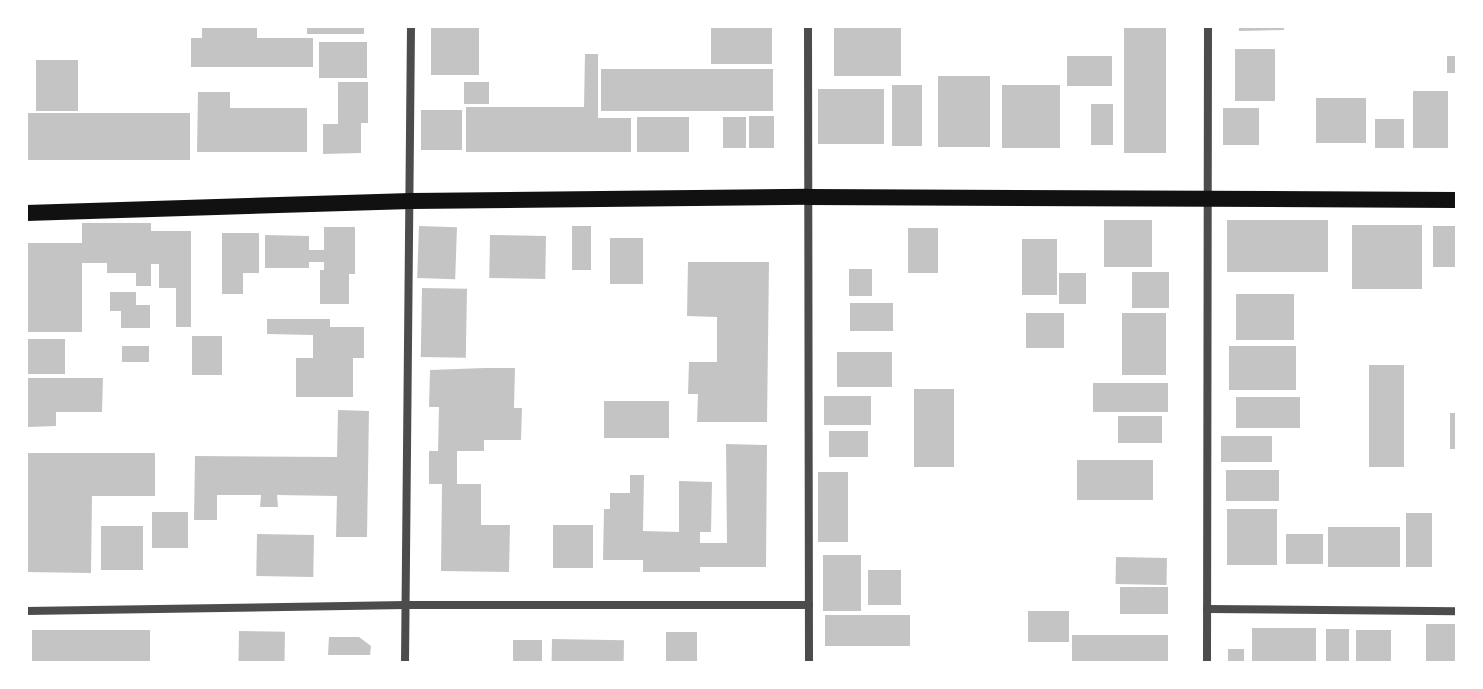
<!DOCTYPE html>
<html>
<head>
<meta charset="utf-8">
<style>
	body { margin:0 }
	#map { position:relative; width:1483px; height:689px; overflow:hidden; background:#fff; font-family:"Work Sans",sans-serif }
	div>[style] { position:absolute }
	.building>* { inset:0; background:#c4c4c4; transform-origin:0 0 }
	.minor>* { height:8px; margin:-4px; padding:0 4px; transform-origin:4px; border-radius:4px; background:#4c4c4c }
	.secondary>* { height:16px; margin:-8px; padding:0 8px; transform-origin:8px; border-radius:8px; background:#111 }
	span { translate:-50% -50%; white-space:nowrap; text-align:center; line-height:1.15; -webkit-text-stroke:8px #fff; paint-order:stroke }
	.frame { position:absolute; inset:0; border:28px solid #fff; pointer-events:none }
</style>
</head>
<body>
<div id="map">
	<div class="building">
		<i style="clip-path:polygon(202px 26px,257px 26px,257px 38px,313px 38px,313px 67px,191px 67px,191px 38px,202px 38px)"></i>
		<i style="left:307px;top:26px;width:57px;height:8px"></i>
		<i style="left:431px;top:26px;width:48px;height:49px"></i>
		<i style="left:711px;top:26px;width:61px;height:38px"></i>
		<i style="left:834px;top:26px;width:67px;height:50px"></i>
		<i style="left:1124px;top:26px;width:42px;height:127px"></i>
		<i style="clip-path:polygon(1239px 26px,1284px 26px,1284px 30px,1239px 31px)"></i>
		<i style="left:319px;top:42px;width:48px;height:36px"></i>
		<i style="left:1235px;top:49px;width:40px;height:52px"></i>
		<i style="clip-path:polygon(585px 54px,598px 54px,598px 118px,631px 118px,631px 152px,466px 152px,466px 107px,584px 107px)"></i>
		<i style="left:1067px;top:56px;width:45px;height:30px"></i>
		<i style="left:1447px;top:56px;width:10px;height:17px"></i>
		<i style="left:36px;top:60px;width:42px;height:51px"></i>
		<i style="left:773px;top:69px;width:42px;height:172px;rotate:90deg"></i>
		<i style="left:990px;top:76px;width:71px;height:52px;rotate:90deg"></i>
		<i style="clip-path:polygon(338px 82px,368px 82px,368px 123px,361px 123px,361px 153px,323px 154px,323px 124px,338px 124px)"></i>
		<i style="left:464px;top:82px;width:25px;height:22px"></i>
		<i style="left:892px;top:85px;width:30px;height:61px"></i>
		<i style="left:1002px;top:85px;width:58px;height:63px"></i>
		<i style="left:818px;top:89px;width:66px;height:55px"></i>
		<i style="left:1413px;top:91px;width:35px;height:57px"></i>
		<i style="clip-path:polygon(198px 92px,230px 92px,230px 108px,307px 108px,307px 152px,197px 152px)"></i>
		<i style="left:1316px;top:98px;width:50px;height:45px"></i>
		<i style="left:1091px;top:104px;width:22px;height:41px"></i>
		<i style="left:1223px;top:108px;width:36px;height:37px"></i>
		<i style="left:462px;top:110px;width:40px;height:41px;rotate:90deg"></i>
		<i style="left:190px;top:113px;width:47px;height:164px;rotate:90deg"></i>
		<i style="left:749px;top:116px;width:25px;height:32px"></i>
		<i style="left:637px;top:117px;width:52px;height:35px"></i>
		<i style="left:723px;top:117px;width:23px;height:31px"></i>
		<i style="left:1375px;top:119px;width:29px;height:29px"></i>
		<i style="left:1104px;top:220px;width:48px;height:47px"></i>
		<i style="left:1227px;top:220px;width:101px;height:52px"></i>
		<i style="clip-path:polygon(82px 223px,151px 223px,151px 231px,191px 231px,191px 327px,176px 327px,176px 288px,159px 288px,159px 264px,151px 264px,151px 286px,136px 286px,136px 273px,107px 273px,107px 263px,82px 263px,82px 332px,26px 332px,27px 243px,82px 243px)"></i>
		<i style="left:1352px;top:225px;width:70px;height:64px"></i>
		<i style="left:419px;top:226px;width:38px;height:52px;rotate:2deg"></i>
		<i style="left:572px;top:226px;width:19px;height:44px"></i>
		<i style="left:1433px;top:226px;width:24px;height:41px"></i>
		<i style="clip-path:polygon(324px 227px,355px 227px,355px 274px,349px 274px,349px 304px,320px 304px,320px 270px,324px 270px,324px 262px,309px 262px,309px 268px,265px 268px,265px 235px,309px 236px,309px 250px,324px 250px)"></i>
		<i style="left:908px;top:228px;width:30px;height:45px"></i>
		<i style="clip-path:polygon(222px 233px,259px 233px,259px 273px,243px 273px,243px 294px,222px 294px)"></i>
		<i style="left:490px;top:235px;width:56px;height:43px;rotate:1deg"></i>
		<i style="left:610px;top:238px;width:33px;height:46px"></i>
		<i style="left:1022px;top:239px;width:35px;height:56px"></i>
		<i style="clip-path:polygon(688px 262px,769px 262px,767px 422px,697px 422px,698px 394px,688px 394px,689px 362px,717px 362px,717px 317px,687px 316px)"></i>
		<i style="left:849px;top:269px;width:23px;height:27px"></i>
		<i style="left:1132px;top:272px;width:37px;height:36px"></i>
		<i style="left:1059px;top:273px;width:27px;height:31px"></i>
		<i style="left:422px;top:288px;width:45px;height:69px;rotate:1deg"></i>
		<i style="clip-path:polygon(110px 292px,136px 292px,136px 305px,150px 305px,150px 328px,121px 328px,121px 311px,110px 311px)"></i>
		<i style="left:1236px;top:294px;width:58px;height:46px"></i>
		<i style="left:850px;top:303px;width:43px;height:28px"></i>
		<i style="left:1064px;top:313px;width:35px;height:38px;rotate:90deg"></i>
		<i style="left:1122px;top:313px;width:44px;height:62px"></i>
		<i style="clip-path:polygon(267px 319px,330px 319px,330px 327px,364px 327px,364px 358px,353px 358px,353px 397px,296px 397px,296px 358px,313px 358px,313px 335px,267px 334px)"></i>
		<i style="left:192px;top:336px;width:30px;height:39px"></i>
		<i style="left:26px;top:339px;width:39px;height:35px"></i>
		<i style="left:122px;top:346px;width:27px;height:16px"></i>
		<i style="left:1296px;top:346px;width:44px;height:67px;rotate:90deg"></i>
		<i style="left:892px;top:352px;width:35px;height:55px;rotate:90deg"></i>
		<i style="left:1369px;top:365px;width:35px;height:102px"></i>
		<i style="clip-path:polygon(485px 368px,515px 368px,514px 408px,522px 408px,521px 440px,484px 440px,484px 451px,457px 451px,457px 484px,481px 484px,481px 525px,510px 525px,509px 572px,441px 571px,442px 484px,429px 484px,429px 451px,438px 451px,439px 407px,429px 407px,430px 370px)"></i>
		<i style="clip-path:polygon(28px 378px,103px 378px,102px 412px,56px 412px,56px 426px,28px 427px)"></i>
		<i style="left:1093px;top:383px;width:75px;height:29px"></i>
		<i style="left:954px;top:389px;width:78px;height:40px;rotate:90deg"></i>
		<i style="left:824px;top:396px;width:47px;height:29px"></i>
		<i style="left:1236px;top:397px;width:64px;height:31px"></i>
		<i style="left:604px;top:401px;width:65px;height:37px"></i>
		<i style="clip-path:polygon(338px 410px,369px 411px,367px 537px,336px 537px,337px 496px,277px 495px,278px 507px,260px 507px,261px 495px,217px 495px,217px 520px,194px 520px,195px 456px,337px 457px)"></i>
		<i style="left:1450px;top:413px;width:7px;height:36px"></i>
		<i style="left:1118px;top:416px;width:44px;height:27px"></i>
		<i style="left:829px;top:431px;width:39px;height:26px"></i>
		<i style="left:1221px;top:436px;width:51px;height:26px"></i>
		<i style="clip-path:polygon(726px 444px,767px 445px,766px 567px,700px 567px,700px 572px,643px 572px,643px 560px,603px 560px,604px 509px,610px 509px,610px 493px,630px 493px,630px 475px,644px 475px,643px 531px,679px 532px,679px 481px,712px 482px,711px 532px,700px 532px,700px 543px,727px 543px)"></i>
		<i style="clip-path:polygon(26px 453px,155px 453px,155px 496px,92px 496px,91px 573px,26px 572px)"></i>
		<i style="left:1077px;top:460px;width:76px;height:40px"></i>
		<i style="left:1226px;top:470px;width:53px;height:31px"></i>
		<i style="left:818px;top:472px;width:30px;height:70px"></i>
		<i style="left:1227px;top:509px;width:50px;height:56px"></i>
		<i style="left:188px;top:512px;width:36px;height:36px;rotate:90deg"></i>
		<i style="left:1406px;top:513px;width:26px;height:54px"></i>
		<i style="left:553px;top:525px;width:40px;height:43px"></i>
		<i style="left:101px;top:526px;width:42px;height:44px"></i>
		<i style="left:1328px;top:527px;width:72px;height:40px"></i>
		<i style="left:257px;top:534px;width:57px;height:42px;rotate:1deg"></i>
		<i style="left:1286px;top:534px;width:37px;height:30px"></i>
		<i style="left:823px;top:555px;width:38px;height:56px"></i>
		<i style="left:1116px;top:557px;width:51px;height:27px;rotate:1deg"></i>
		<i style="left:868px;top:570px;width:33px;height:35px"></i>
		<i style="left:1120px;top:587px;width:48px;height:27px"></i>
		<i style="left:1028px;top:611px;width:41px;height:31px"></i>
		<i style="left:825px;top:615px;width:85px;height:31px"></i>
		<i style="left:1426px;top:624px;width:31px;height:39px"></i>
		<i style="left:1252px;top:628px;width:64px;height:35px"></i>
		<i style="left:1326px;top:629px;width:23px;height:34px"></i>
		<i style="left:32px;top:630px;width:118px;height:33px"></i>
		<i style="left:1391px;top:630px;width:33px;height:35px;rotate:90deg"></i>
		<i style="left:239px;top:631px;width:46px;height:32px;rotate:1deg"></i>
		<i style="left:666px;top:632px;width:31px;height:31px"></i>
		<i style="left:1072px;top:635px;width:96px;height:28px"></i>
		<i style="clip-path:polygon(329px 637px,359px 637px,371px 646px,370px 655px,328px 655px)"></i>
		<i style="left:552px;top:639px;width:72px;height:24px;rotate:1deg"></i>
		<i style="left:513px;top:640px;width:29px;height:23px"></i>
		<i style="left:1228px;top:649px;width:16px;height:14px"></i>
	</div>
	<div class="minor">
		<i style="left:808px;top:26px;width:637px;rotate:89.91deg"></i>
		<i style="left:1207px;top:609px;width:250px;rotate:0.5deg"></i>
		<i style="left:26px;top:611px;width:380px;rotate:-0.9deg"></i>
		<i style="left:406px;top:605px;width:403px"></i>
		<i style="left:405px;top:663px;width:637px;rotate:-89.46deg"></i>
		<i style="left:1207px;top:663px;width:637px;rotate:-89.91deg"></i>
	</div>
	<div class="secondary">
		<i style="left:26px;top:213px;width:385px;rotate:-1.8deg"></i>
		<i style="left:411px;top:201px;width:397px;rotate:-0.6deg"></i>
		<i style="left:808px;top:197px;width:649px;rotate:0.26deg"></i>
	</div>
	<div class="frame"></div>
</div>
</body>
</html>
